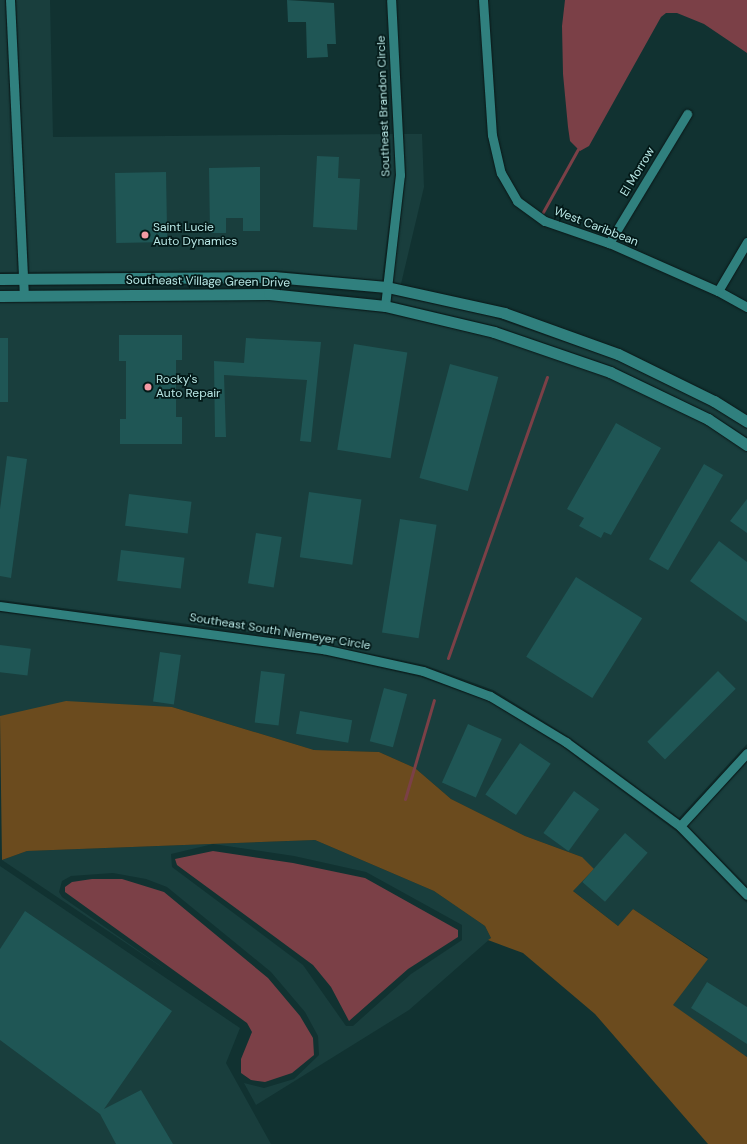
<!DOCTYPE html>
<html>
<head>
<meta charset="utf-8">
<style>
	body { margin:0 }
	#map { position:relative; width:747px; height:1144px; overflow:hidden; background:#113231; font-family:"DM Sans",sans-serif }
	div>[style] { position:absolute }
	.built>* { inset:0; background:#193e3d }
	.green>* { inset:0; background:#6b4b1e }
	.water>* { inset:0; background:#7b4047 }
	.stream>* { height:3px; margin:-1.5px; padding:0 1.5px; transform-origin:1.5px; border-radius:1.5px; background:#7b4047 }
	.building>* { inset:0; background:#1f5655; transform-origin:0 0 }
	.roads { filter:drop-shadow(0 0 1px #0a1717) drop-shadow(0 0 1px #0a1717) }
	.minor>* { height:9px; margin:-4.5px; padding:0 4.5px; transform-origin:4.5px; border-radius:4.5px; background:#30807e }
	.tertiary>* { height:11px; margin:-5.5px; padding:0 5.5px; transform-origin:5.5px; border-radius:5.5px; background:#30807e }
	.dots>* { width:11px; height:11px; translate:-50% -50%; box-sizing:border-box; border:2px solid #031918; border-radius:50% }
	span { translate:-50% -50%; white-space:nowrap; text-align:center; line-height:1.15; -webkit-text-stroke:3.5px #031918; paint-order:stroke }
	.street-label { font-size:12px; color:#b9e8e6 }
	.poi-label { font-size:12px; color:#b9e8e6 }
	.left { translate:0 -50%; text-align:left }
</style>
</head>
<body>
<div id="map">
	<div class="built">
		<i style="clip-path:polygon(0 0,5px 0,18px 272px,0 272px)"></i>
		<i style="clip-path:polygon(16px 0,50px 0,53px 137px,393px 134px,395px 174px,382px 281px,274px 270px,29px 272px)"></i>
		<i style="clip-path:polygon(404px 134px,422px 134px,424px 187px,401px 284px,393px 282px,406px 174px)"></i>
		<i style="clip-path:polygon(392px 295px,492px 317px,616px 360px,712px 407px,747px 429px,747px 437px,711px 414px,612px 366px,496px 326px,391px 301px)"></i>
		<i style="clip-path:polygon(186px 299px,269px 300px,385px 313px,493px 338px,608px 377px,706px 425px,747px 452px,747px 744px,679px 818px,569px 737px,493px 690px,424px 665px,290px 637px,0 600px,0 302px)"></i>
		<i style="clip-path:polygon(0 612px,322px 655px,421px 677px,488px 701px,563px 747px,676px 831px,747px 903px,747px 1057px,672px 1005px,708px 958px,633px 909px,618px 926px,572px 890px,582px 857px,525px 836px,451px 799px,415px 768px,379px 752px,314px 750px,172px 707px,0 716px)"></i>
		<i style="clip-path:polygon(747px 762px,747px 886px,688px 826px)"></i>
		<i style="clip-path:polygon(evenodd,315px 840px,434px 891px,485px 926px,491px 938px,409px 1010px,256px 1105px,244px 1083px,264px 1088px,294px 1079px,319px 1055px,318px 1036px,305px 1012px,271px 972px,167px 887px,146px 879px,113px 873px,71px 876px,62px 881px,59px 892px,62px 897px,172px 974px,2px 860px,27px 851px,315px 840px,213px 844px,294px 856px,366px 872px,462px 925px,462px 940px,411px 974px,353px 1026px,346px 1026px,303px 965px,172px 867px,171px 854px,213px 844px)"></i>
		<i style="clip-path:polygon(0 866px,240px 1028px,226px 1063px,271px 1144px,0 1144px)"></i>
	</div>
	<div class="green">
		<i style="clip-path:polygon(66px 701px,172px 707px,314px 750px,379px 752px,415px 768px,451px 799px,525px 836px,582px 857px,594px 869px,573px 891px,618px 926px,633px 909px,708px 959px,673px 1005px,747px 1057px,747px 1144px,708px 1144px,595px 1014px,523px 953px,488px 940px,491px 938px,485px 926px,434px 891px,315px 840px,27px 851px,2px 860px,0 716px)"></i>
	</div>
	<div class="water">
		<i style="clip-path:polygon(565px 0,747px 0,747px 53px,704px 24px,677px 13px,666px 13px,661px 17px,589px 146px,580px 151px,570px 141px,568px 127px,563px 74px,562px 26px)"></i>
		<i style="clip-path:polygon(213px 851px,293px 863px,365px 878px,458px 930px,458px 937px,408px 969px,349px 1021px,331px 987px,313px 965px,177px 865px,175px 859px)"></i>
		<i style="clip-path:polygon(92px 879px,122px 879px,164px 892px,268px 978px,300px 1016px,313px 1038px,314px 1055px,292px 1073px,265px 1082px,251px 1080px,241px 1073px,241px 1059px,252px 1032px,247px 1023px,65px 892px,65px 887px,72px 882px)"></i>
	</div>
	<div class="stream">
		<i style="left:543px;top:212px;width:72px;rotate:-60.9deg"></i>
		<i style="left:448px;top:658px;width:298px;rotate:-70.6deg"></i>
		<i style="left:405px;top:799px;width:103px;rotate:-73.7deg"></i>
	</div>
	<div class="building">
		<i style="clip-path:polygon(287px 0,334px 3px,336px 44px,327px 44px,328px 57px,307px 58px,306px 22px,288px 22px)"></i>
		<i style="clip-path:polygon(317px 156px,339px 157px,338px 178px,360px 179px,357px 230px,313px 227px)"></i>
		<i style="clip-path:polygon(260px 167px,260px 231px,243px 231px,243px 218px,226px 218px,226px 233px,210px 233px,209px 168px)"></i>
		<i style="left:166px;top:172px;width:70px;height:51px;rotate:89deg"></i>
		<i style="clip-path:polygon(119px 335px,182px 335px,182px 360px,176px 360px,176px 417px,182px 417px,182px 444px,120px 444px,120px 419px,126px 419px,126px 361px,119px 361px)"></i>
		<i style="left:0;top:338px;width:8px;height:64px"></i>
		<i style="clip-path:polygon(246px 338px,321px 342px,311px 442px,300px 441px,307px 380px,224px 375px,226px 437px,215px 437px,214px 361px,244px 363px)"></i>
		<i style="left:354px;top:344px;width:54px;height:107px;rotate:9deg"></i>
		<i style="left:450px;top:364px;width:50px;height:118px;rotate:15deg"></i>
		<i style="clip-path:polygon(616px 423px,661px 448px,611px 535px,604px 532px,601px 538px,579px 526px,584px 518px,567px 509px)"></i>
		<i style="clip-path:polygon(7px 456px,27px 459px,11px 578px,0 576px,0 509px)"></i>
		<i style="left:704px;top:464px;width:22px;height:110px;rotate:30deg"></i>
		<i style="left:309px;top:492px;width:53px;height:66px;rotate:8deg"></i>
		<i style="left:129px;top:494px;width:63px;height:32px;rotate:7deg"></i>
		<i style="clip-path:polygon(747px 499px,747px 533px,730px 521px)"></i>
		<i style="left:400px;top:519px;width:37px;height:115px;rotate:9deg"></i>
		<i style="left:256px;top:533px;width:26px;height:51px;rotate:9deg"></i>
		<i style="clip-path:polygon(719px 541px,747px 562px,747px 622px,690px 581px)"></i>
		<i style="left:121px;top:550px;width:64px;height:31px;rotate:7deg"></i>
		<i style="left:576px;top:577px;width:78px;height:94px;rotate:32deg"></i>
		<i style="left:0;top:645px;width:31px;height:27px;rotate:7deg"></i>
		<i style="left:160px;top:652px;width:21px;height:50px;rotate:8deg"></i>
		<i style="left:261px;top:671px;width:24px;height:52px;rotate:7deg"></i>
		<i style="left:718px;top:671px;width:25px;height:100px;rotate:45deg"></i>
		<i style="left:384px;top:688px;width:24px;height:55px;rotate:15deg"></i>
		<i style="left:300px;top:711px;width:53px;height:23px;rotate:10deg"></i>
		<i style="left:468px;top:724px;width:37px;height:64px;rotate:24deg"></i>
		<i style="left:520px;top:743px;width:37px;height:62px;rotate:34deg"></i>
		<i style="left:574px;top:791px;width:31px;height:52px;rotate:36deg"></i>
		<i style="left:625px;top:833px;width:30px;height:65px;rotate:41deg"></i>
		<i style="clip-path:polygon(25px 911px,172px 1011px,104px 1109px,141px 1090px,173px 1144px,116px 1144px,100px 1114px,0 1040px,0 949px)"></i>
		<i style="clip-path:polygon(707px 982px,747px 1007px,747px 1044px,691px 1008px)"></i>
	</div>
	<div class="roads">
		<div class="minor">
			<i style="left:10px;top:0;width:296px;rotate:87.3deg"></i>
			<i style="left:483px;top:0;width:135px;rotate:86.2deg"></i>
			<i style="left:492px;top:135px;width:39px;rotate:77deg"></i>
			<i style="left:501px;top:173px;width:32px;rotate:60deg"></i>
			<i style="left:517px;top:201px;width:34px;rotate:36deg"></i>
			<i style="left:545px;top:221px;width:68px;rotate:19deg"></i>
			<i style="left:609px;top:243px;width:119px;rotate:23.8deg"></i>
			<i style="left:718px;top:291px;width:33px;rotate:29deg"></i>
			<i style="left:609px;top:243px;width:151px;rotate:-58.8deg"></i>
			<i style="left:718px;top:291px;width:57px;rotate:-59.4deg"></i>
			<i style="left:385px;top:306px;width:132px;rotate:-83.5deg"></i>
			<i style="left:400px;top:175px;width:175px;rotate:-92.9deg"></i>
			<i style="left:0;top:606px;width:326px;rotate:7.6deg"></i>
			<i style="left:323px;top:649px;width:102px;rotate:12.4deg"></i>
			<i style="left:423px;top:671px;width:72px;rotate:20.5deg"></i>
			<i style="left:490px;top:696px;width:89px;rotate:31.2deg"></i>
			<i style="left:566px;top:742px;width:142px;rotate:36.4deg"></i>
			<i style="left:680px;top:826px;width:96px;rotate:45.8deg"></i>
			<i style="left:680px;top:826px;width:99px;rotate:-47.5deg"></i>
		</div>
		<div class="tertiary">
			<i style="left:0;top:279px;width:274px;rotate:-0.4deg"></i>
			<i style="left:274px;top:277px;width:113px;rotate:5.1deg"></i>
			<i style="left:387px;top:287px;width:120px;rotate:12.5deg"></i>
			<i style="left:504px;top:313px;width:121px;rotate:19.8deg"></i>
			<i style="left:618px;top:354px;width:107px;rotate:26.1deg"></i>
			<i style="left:714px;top:401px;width:39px;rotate:32deg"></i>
			<i style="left:0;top:296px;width:269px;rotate:-0.4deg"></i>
			<i style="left:269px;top:294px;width:117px;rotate:5.9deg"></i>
			<i style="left:385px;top:306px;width:112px;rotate:13.4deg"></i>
			<i style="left:494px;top:332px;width:123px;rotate:19deg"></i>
			<i style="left:610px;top:372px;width:109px;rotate:25.6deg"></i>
			<i style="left:708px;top:419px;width:47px;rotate:33.7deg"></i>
		</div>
	</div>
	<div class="dots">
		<i style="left:145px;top:235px;background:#f49aa4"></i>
		<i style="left:148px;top:387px;background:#f49aa4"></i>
	</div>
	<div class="street-label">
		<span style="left:384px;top:106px;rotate:-92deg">Southeast Brandon Circle</span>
		<span style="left:638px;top:172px;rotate:-59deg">El Morrow</span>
		<span style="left:596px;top:227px;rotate:21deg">West Caribbean</span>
		<span style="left:208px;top:282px;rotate:1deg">Southeast Village Green Drive</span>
		<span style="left:280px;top:632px;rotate:9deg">Southeast South Niemeyer Circle</span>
	</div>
	<div class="poi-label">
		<span class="left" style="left:153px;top:235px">Saint Lucie<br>Auto Dynamics</span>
		<span class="left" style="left:156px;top:387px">Rocky's<br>Auto Repair</span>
	</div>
</div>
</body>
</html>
